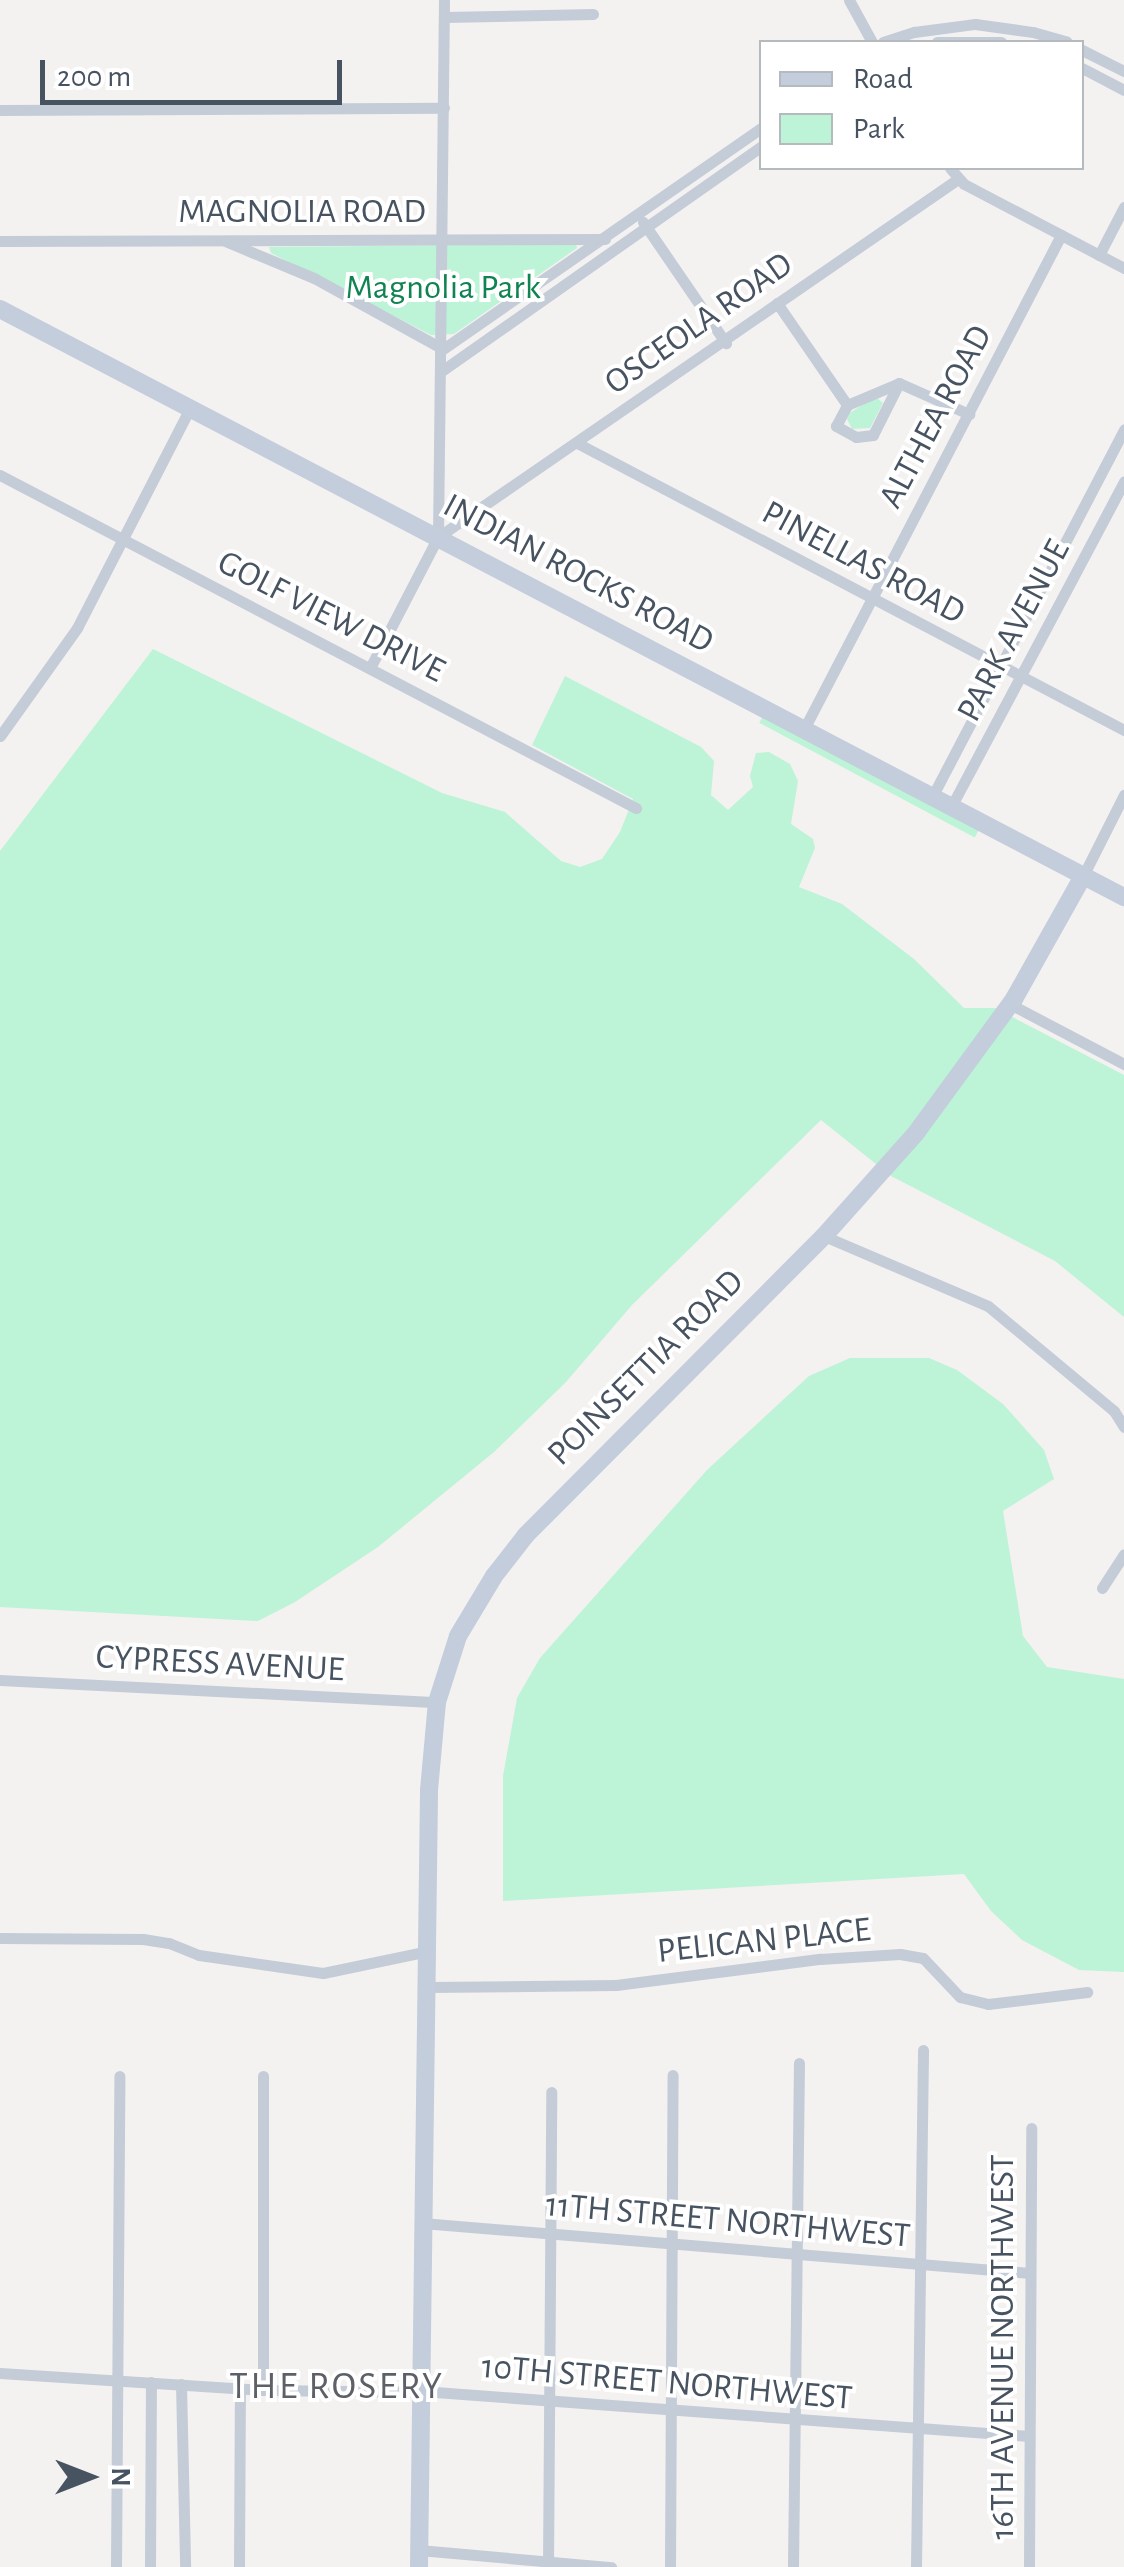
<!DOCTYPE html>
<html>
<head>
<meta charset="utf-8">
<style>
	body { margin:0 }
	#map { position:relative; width:1124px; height:2567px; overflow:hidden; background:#f4f1f1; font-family:"Alegreya Sans",sans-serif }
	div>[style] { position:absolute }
	.green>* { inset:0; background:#bdf3d6; transform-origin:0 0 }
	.street>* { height:11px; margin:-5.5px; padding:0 5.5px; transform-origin:5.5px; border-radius:5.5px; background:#c4ccd7 }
	.secondary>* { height:18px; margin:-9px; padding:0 9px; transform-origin:9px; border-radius:9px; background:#c3cddb }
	span { translate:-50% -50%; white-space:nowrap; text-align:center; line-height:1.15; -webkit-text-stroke:8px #fff; paint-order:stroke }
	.street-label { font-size:35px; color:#475360 }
	.park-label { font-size:35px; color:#108352 }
	.neighbourhood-label { font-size:38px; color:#5d6167; letter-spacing:2.5px }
	.legend { position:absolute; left:759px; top:40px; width:325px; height:130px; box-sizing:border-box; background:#fff; border:2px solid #b5babf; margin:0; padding:12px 18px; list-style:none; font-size:30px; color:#475360 }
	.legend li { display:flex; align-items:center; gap:20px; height:50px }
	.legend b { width:50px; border:2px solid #b5babf }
	.north { position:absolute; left:40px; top:2427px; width:100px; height:100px; -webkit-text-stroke:8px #fff; paint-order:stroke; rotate:90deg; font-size:28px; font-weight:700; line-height:40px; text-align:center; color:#475360 }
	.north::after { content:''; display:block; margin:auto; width:35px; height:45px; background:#475360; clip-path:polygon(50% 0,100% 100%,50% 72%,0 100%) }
	.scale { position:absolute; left:40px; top:60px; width:302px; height:45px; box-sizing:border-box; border:5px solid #475360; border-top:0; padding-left:12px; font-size:30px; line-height:35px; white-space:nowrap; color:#475360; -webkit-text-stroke:8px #fff; paint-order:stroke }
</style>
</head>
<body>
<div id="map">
	<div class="green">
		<i style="clip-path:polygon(576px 244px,577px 248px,454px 334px,431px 335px,271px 253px,269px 247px)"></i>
		<i style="clip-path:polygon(875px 396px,883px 403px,870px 428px,852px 429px,847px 419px,850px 413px)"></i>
		<i style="clip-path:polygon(153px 649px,442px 793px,505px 812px,561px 861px,580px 867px,602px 859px,620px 832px,633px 799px,532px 745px,565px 676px,701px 747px,714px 761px,711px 795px,728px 810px,753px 787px,750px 776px,756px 753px,769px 752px,790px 764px,798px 781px,791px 824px,813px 839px,815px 848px,799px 887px,842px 904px,914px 959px,964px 1008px,995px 1008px,1124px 1075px,1124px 1317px,1055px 1261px,891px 1176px,821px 1120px,632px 1305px,566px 1382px,494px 1452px,378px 1547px,295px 1602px,258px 1621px,0 1607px,0 851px)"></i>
		<i style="left:764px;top:714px;width:244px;height:10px;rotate:28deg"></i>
		<i style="clip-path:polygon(850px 1358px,929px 1358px,957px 1370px,1003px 1404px,1044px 1450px,1054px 1479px,1003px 1511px,1023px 1636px,1047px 1667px,1124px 1679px,1124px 1972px,1079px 1970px,1022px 1940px,991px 1911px,964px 1874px,503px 1901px,503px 1776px,517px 1698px,540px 1658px,707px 1470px,809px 1376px)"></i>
	</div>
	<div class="street">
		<i style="left:849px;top:0;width:48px;rotate:61.3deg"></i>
		<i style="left:444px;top:17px;width:149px;rotate:-1.2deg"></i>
		<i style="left:883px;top:42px;width:33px;rotate:-18deg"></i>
		<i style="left:914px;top:32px;width:62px;rotate:-7.5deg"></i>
		<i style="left:975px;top:24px;width:59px;rotate:7.9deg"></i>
		<i style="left:1033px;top:32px;width:35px;rotate:16deg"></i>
		<i style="left:937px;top:42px;width:64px"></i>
		<i style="left:1082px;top:50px;width:47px;rotate:26.6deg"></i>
		<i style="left:1082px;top:68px;width:47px;rotate:27.6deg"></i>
		<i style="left:0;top:110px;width:444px;rotate:-0.3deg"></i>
		<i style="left:950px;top:168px;width:21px;rotate:49deg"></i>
		<i style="left:964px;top:184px;width:181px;rotate:27.7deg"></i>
		<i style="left:643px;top:222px;width:147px;rotate:55.6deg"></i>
		<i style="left:0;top:241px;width:605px;rotate:-0.19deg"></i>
		<i style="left:225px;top:241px;width:96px;rotate:22.6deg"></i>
		<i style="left:314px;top:278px;width:147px;rotate:28.8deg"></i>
		<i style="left:443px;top:349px;width:389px;rotate:-34.8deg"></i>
		<i style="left:1099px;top:255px;width:54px;rotate:-62.5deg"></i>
		<i style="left:777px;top:303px;width:124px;rotate:55.5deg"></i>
		<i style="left:443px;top:370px;width:390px;rotate:-35.1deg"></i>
		<i style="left:899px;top:383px;width:58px;rotate:116.6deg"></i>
		<i style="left:873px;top:435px;width:17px;rotate:173deg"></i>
		<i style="left:856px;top:437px;width:23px;rotate:-151deg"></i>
		<i style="left:836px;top:426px;width:24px;rotate:-62deg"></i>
		<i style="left:847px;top:405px;width:56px;rotate:-22.9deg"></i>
		<i style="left:899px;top:383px;width:77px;rotate:23.9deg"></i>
		<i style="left:577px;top:443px;width:618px;rotate:27.69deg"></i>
		<i style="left:0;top:475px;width:718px;rotate:27.64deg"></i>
		<i style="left:438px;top:537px;width:537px;rotate:-89.36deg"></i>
		<i style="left:370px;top:668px;width:148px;rotate:-62.6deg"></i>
		<i style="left:438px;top:537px;width:631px;rotate:-34.55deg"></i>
		<i style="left:804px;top:729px;width:557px;rotate:-62.51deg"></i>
		<i style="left:0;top:736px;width:133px;rotate:-54.5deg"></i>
		<i style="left:77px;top:628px;width:247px;rotate:-62.8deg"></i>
		<i style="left:932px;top:797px;width:415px;rotate:-62.4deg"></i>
		<i style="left:951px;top:807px;width:369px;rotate:-62deg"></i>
		<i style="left:1083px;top:876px;width:91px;rotate:-63.2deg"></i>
		<i style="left:1010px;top:1004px;width:129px;rotate:27.8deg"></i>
		<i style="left:824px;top:1236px;width:178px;rotate:23.1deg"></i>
		<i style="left:988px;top:1306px;width:164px;rotate:39.8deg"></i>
		<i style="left:1114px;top:1411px;width:19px;rotate:58deg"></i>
		<i style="left:1102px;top:1588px;width:40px;rotate:-57.1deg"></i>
		<i style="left:0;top:1680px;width:438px;rotate:2.9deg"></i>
		<i style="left:0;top:1938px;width:143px;rotate:0.4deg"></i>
		<i style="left:143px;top:1939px;width:26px;rotate:9deg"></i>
		<i style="left:169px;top:1943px;width:32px;rotate:22deg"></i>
		<i style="left:199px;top:1955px;width:125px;rotate:8.3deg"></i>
		<i style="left:323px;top:1973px;width:107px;rotate:-11.8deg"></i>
		<i style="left:428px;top:1987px;width:188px;rotate:-0.6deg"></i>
		<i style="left:616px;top:1985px;width:206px;rotate:-7.3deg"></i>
		<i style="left:820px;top:1959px;width:80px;rotate:-3.6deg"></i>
		<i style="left:900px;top:1954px;width:23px;rotate:10deg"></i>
		<i style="left:923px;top:1958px;width:54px;rotate:46.5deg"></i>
		<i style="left:960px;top:1997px;width:29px;rotate:14deg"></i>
		<i style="left:988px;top:2004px;width:100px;rotate:-6.9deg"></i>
		<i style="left:263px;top:2076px;width:314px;rotate:90deg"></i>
		<i style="left:422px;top:2223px;width:610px;rotate:4.7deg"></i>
		<i style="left:0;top:2373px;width:264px;rotate:3.7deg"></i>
		<i style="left:263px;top:2390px;width:172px;rotate:0.7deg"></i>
		<i style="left:435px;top:2392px;width:596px;rotate:4.24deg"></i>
		<i style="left:181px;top:2384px;width:183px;rotate:88.7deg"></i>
		<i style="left:419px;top:2550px;width:193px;rotate:5.1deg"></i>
		<i style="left:116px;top:2567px;width:491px;rotate:-89.6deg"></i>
		<i style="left:150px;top:2567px;width:185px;rotate:-89.7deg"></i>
		<i style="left:239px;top:2567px;width:179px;rotate:-89.7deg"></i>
		<i style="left:548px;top:2567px;width:475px;rotate:-89.6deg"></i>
		<i style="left:670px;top:2567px;width:492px;rotate:-89.7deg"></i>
		<i style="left:793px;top:2567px;width:504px;rotate:-89.32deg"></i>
		<i style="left:916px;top:2567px;width:517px;rotate:-89.22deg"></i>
		<i style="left:1029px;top:2567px;width:439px;rotate:-89.7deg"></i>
	</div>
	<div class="secondary">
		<i style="left:0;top:309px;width:1269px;rotate:27.62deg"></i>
		<i style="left:419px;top:2567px;width:777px;rotate:-89.26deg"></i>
		<i style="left:429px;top:1790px;width:88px;rotate:-84.8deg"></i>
		<i style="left:437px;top:1702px;width:69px;rotate:-72.3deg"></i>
		<i style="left:458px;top:1636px;width:70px;rotate:-59deg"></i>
		<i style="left:494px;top:1576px;width:52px;rotate:-52deg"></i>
		<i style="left:526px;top:1535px;width:422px;rotate:-45.1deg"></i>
		<i style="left:824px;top:1236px;width:138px;rotate:-48.2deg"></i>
		<i style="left:916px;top:1133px;width:166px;rotate:-53.8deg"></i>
		<i style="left:1014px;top:999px;width:141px;rotate:-60.7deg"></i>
	</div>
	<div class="street-label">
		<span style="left:302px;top:212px">MAGNOLIA ROAD</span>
		<span style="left:699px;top:324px;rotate:-35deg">OSCEOLA ROAD</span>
		<span style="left:936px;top:417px;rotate:-62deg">ALTHEA ROAD</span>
		<span style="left:863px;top:563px;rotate:28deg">PINELLAS ROAD</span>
		<span style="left:578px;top:574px;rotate:28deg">INDIAN ROCKS ROAD</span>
		<span style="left:331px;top:617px;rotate:27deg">GOLF VIEW DRIVE</span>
		<span style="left:1014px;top:631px;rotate:-62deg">PARK AVENUE</span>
		<span style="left:646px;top:1368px;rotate:-45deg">POINSETTIA ROAD</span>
		<span style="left:220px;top:1664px;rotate:3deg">CYPRESS AVENUE</span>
		<span style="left:764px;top:1941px;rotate:-6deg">PELICAN PLACE</span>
		<span style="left:728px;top:2221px;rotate:5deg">11TH STREET NORTHWEST</span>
		<span style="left:1003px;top:2347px;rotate:-90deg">16TH AVENUE NORTHWEST</span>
		<span style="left:667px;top:2383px;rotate:5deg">10TH STREET NORTHWEST</span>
	</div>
	<div class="park-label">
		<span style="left:443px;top:288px">Magnolia Park</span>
	</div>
	<div class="neighbourhood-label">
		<span style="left:337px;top:2388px">THE ROSERY</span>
	</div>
	<ul class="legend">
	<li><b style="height:12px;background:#c3cddb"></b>Road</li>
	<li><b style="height:28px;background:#bdf3d6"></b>Park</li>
	</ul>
	<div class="north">N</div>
	<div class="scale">200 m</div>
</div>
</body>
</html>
